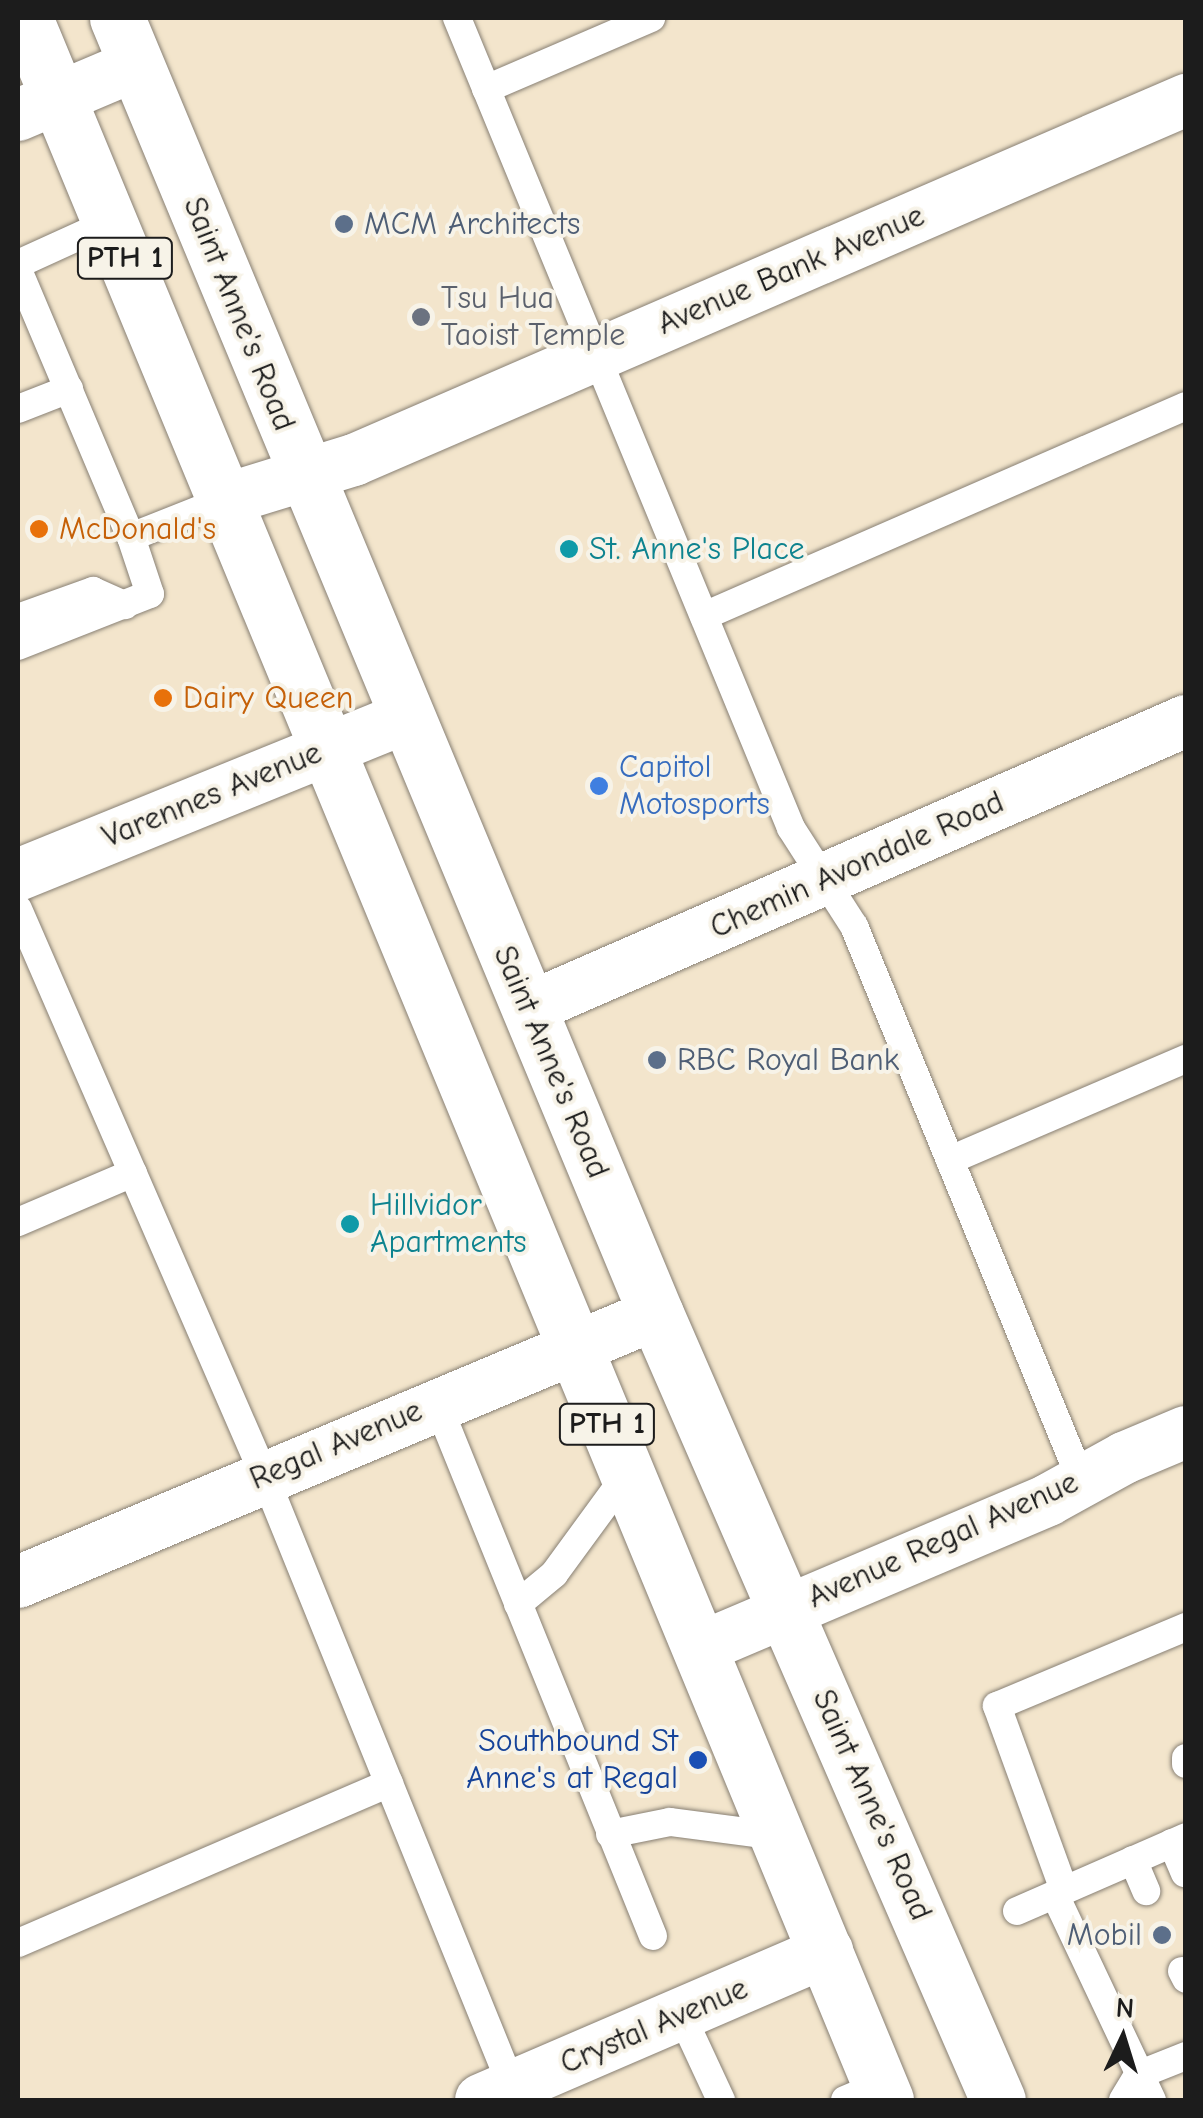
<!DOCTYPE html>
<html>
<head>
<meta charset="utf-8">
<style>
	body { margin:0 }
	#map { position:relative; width:1203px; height:2118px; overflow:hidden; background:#f3e5cc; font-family:"Comic Neue",sans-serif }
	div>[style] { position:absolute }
	.roads { filter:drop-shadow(0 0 2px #888074) drop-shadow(0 0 2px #888074) }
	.lane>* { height:28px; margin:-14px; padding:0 14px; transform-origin:14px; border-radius:14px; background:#fff }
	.street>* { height:52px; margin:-26px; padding:0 26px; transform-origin:26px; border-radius:26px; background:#fff }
	.highway>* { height:55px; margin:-27.5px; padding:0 27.5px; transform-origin:27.5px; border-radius:27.5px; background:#fff }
	.dots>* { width:28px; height:28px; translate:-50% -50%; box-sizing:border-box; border:5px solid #f7f3e8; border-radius:50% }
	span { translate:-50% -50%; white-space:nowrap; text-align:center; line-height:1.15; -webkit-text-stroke:8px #f7f3e8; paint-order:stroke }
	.shield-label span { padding:2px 8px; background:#f7f3e8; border:2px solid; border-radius:8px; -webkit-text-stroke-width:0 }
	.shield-label { font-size:30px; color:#1c1c1c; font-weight:700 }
	.service-label { font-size:32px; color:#4e5e75 }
	.left { translate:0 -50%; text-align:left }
	.right { translate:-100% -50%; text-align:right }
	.street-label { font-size:32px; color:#1c1c1c }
	.worship-label { font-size:32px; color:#5b616d }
	.food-label { font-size:32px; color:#c56008 }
	.culture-label { font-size:32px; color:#0d838f }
	.shop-label { font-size:32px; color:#366cbe }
	.transit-label { font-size:32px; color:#164399 }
	.frame { position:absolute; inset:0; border:20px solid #1c1c1c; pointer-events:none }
	.north { position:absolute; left:1073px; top:1988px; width:100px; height:100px; -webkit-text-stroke:8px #f7f3e8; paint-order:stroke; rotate:4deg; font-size:28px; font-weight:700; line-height:40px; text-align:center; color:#1c1c1c }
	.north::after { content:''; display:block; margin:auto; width:35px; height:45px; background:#1c1c1c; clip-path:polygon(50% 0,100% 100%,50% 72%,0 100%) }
</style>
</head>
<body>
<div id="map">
	<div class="roads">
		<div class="lane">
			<i style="left:457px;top:18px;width:876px;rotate:67.59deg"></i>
			<i style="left:791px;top:828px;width:117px;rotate:57.3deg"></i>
			<i style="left:854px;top:926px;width:599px;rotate:67.72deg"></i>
			<i style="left:486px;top:89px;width:180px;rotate:-23.3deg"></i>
			<i style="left:18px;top:264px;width:101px;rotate:-24.5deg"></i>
			<i style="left:18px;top:270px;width:290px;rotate:67.1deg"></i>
			<i style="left:131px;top:537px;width:60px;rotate:71.6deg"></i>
			<i style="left:150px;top:594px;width:142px;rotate:158.5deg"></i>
			<i style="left:18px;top:409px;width:55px;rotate:-21.4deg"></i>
			<i style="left:131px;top:537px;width:103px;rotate:-21.6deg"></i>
			<i style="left:704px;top:616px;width:526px;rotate:-23.54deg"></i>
			<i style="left:18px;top:618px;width:80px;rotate:-19.8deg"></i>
			<i style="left:93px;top:591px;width:35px;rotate:24deg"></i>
			<i style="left:18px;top:909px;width:617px;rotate:66.51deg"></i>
			<i style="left:264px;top:1475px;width:671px;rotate:67.94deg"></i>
			<i style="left:950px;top:1160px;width:257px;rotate:-23.2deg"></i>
			<i style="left:18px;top:1222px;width:125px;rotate:-23.1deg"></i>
			<i style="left:437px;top:1403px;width:575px;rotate:67.94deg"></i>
			<i style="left:518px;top:1604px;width:47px;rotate:-39.8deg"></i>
			<i style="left:554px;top:1574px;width:125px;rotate:-53.8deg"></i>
			<i style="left:1186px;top:1758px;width:6px;rotate:90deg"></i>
			<i style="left:610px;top:1834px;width:61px;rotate:-11.3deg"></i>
			<i style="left:670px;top:1822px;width:109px;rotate:7.4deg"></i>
			<i style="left:1172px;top:1843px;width:33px;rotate:67deg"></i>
			<i style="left:1133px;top:1860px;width:34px;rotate:67deg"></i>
			<i style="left:1064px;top:1890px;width:196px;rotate:-110deg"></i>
			<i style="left:997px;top:1706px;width:205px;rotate:-22.7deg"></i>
			<i style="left:1055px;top:1895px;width:227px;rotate:64.7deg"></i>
			<i style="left:1017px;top:1911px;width:184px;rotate:-23.6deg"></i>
			<i style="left:18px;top:1943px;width:404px;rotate:-23.3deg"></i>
			<i style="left:1182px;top:1971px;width:9px;rotate:63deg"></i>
			<i style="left:682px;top:2016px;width:93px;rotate:65.1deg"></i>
			<i style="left:845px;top:2100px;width:38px;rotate:-23deg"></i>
			<i style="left:1123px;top:2100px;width:29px;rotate:-59deg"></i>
			<i style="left:1138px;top:2075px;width:52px;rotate:-21.6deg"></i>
		</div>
		<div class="street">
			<i style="left:18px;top:115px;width:128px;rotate:-23deg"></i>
			<i style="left:227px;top:499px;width:133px;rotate:-17.1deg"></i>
			<i style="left:354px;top:460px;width:907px;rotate:-23.4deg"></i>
			<i style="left:18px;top:875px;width:421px;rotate:-22.1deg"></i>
			<i style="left:529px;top:1008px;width:717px;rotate:-23.6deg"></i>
			<i style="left:18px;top:1582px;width:692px;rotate:-22.79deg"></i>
			<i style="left:700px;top:1648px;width:378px;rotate:-23deg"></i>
			<i style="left:1048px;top:1500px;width:87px;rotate:-28.9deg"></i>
			<i style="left:1124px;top:1458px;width:67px;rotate:-22.8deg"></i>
			<i style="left:481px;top:2100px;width:377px;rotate:-23.3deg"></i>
		</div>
		<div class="highway">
			<i style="left:25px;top:18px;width:2253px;rotate:67.53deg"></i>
			<i style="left:117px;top:18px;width:1404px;rotate:67.42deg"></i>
			<i style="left:656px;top:1314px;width:857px;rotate:66.49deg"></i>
		</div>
	</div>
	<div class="dots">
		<i style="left:344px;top:224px;background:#5c6f8a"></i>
		<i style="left:421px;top:317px;background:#6b7280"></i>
		<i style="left:39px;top:529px;background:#e8710a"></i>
		<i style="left:569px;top:549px;background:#0f9aa8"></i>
		<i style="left:163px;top:698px;background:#e8710a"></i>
		<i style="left:599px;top:786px;background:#3f7fe0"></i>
		<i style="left:657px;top:1060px;background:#5c6f8a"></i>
		<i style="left:350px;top:1224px;background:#0f9aa8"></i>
		<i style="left:698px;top:1760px;background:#1a4fb4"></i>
		<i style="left:1162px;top:1935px;background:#5c6f8a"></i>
	</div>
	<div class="shield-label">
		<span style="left:125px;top:258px">PTH 1</span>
		<span style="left:607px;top:1424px">PTH 1</span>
	</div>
	<div class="service-label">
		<span class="left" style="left:364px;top:224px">MCM Architects</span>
		<span class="left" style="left:677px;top:1060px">RBC Royal Bank</span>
		<span class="right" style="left:1142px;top:1935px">Mobil</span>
	</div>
	<div class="street-label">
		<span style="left:791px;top:270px;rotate:-23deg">Avenue Bank Avenue</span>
		<span style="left:239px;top:314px;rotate:68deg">Saint Anne's Road</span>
		<span style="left:212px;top:795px;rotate:-22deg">Varennes Avenue</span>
		<span style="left:857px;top:865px;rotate:-24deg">Chemin Avondale Road</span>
		<span style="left:551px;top:1062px;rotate:67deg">Saint Anne's Road</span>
		<span style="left:336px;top:1445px;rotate:-23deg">Regal Avenue</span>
		<span style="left:943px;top:1540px;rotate:-24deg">Avenue Regal Avenue</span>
		<span style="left:872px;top:1805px;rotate:66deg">Saint Anne's Road</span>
		<span style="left:654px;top:2026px;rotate:-23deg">Crystal Avenue</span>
	</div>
	<div class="worship-label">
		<span class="left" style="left:441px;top:317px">Tsu Hua<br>Taoist Temple</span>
	</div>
	<div class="food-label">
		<span class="left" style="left:59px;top:529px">McDonald's</span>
		<span class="left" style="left:183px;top:698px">Dairy Queen</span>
	</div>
	<div class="culture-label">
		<span class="left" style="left:589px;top:549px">St. Anne's Place</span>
		<span class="left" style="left:370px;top:1224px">Hillvidor<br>Apartments</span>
	</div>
	<div class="shop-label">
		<span class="left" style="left:619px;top:786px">Capitol<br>Motosports</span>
	</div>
	<div class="transit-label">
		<span class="right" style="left:678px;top:1760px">Southbound St<br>Anne's at Regal</span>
	</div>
	<div class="frame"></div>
	<div class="north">N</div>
</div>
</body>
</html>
